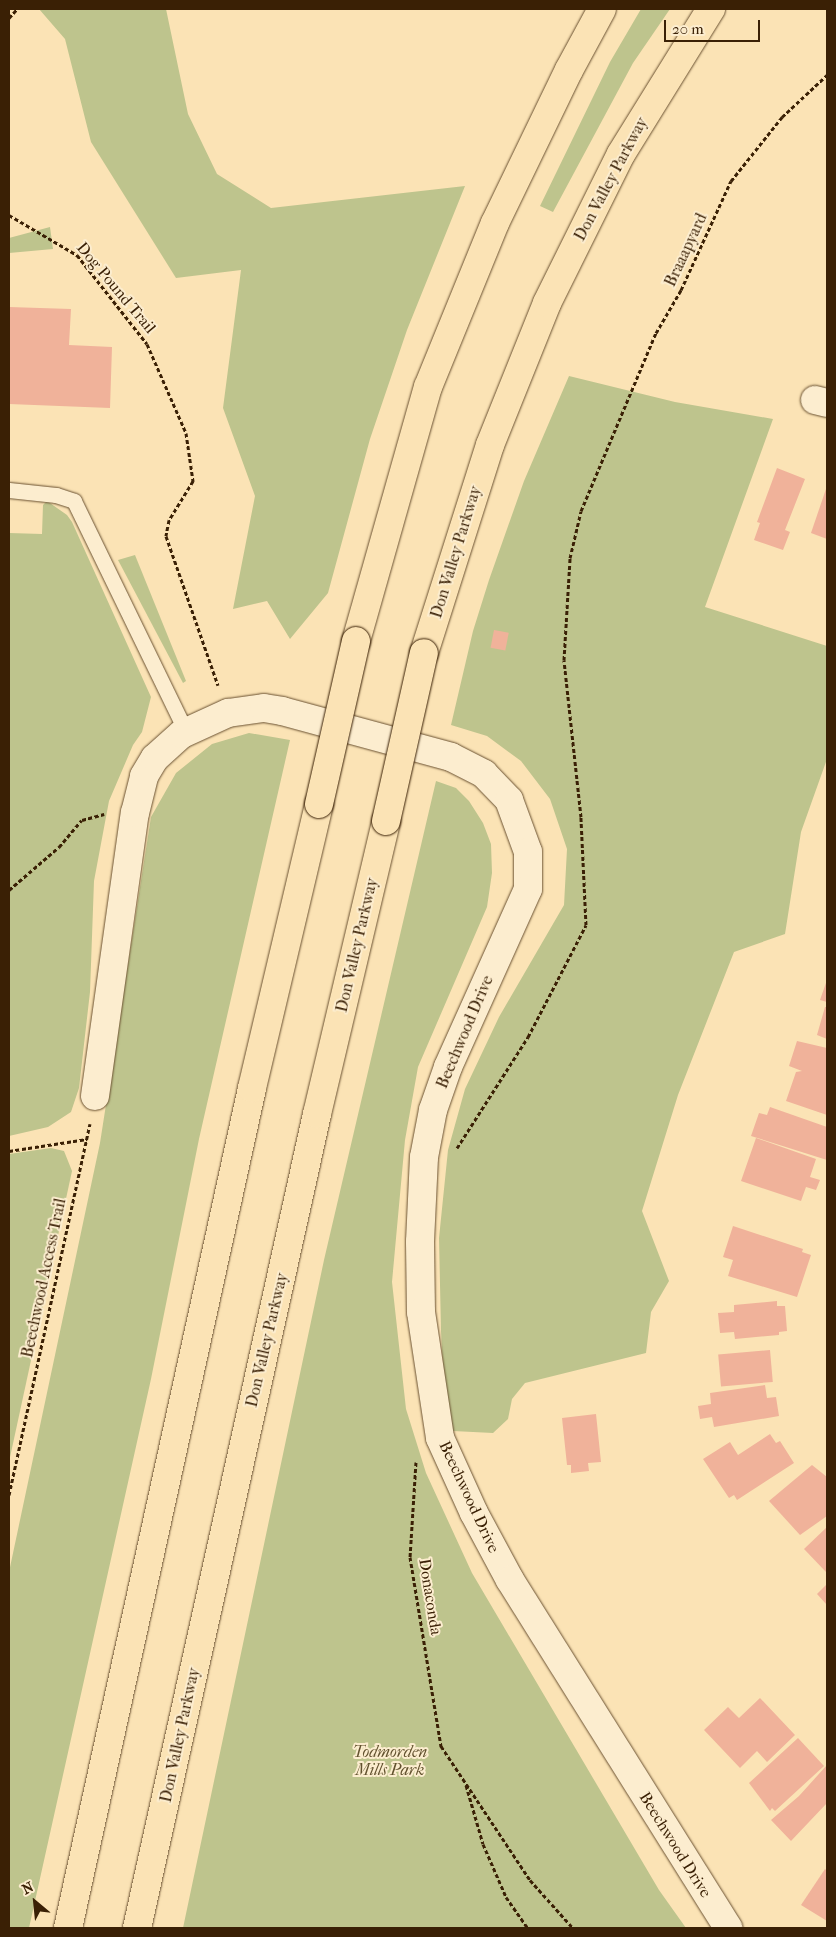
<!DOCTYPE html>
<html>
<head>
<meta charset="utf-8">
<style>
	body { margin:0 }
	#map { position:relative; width:836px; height:1937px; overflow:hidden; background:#fbe3b5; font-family:"IM FELL French Canon",serif }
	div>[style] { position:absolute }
	.green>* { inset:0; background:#bec48d }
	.building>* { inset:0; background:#f0b29a; transform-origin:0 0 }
	.path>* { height:3px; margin-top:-1.5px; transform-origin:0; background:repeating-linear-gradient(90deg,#3a2005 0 4px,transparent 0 6.5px) }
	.roads { filter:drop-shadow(0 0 1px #6a5131) drop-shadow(0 0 1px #6a5131) }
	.service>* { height:15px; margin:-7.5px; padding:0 7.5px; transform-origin:7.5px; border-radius:7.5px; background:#fcedcf }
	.minor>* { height:28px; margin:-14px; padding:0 14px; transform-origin:14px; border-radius:14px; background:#fcedcf }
	.motorway>* { height:28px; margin:-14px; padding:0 14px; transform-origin:14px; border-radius:14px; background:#fbe3b5 }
	.bridges { filter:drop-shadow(0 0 1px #3a2005) drop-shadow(0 0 1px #3a2005) }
	.motorway-bridge>* { height:28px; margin:-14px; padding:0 14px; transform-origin:14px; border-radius:14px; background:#fbe3b5 }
	span { translate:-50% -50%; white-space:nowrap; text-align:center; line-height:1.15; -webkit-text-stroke:4px #fcedcf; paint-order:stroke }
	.street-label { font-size:16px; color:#3a2005 }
	.park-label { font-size:16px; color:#62512e; font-style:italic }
	.frame { position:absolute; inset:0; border:10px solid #3a2005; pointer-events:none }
	.north { position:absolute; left:10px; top:1877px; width:50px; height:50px; -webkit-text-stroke:4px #fcedcf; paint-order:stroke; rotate:332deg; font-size:14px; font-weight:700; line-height:20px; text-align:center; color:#3a2005 }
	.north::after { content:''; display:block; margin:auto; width:18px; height:22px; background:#3a2005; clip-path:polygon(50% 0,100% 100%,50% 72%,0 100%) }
	.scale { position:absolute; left:664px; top:20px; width:96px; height:22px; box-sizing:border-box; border:2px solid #3a2005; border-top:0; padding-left:6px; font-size:15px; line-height:18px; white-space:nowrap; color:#3a2005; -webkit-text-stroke:4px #fcedcf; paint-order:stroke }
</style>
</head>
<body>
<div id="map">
	<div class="green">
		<i style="clip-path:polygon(39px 9px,166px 9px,188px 114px,217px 174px,271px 208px,465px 186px,407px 330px,370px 439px,328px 593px,290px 639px,267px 601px,233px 609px,255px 496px,223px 408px,241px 270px,176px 278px,91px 142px,65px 39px)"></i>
		<i style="clip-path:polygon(641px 9px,670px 9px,633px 63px,553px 212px,540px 206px,610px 62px)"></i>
		<i style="clip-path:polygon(50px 227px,53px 249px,9px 253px,9px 238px)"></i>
		<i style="clip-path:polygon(569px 376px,675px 402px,773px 419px,705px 607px,827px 646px,827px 759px,801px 832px,785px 934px,734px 952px,678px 1095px,642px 1211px,669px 1281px,651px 1312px,646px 1353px,525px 1383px,512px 1399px,508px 1419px,493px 1433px,453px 1431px,444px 1389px,441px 1331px,439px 1238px,448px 1150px,465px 1089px,499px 1017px,564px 905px,567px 849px,550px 799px,521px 761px,487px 736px,451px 725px,473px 631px,489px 580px,524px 481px)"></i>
		<i style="clip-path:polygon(47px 501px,67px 515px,72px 522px,151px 697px,142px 732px,133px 745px,109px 801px,94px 881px,90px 992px,79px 1088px,71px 1112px,48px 1127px,9px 1136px,9px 533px,42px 534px,43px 505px)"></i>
		<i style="clip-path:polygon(135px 555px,186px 681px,183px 683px,118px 560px)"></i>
		<i style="clip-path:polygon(249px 733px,290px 740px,199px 1139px,151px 1379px,29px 1928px,9px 1928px,9px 1572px,100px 1143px,151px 817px,176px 773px,212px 744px)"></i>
		<i style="clip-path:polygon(436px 781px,456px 788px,469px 801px,483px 823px,491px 844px,492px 873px,487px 907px,418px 1067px,405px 1140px,392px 1282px,406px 1409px,426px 1473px,472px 1573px,659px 1890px,686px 1928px,183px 1928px,324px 1260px)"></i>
		<i style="clip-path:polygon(51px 1148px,64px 1151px,72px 1171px,9px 1462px,9px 1154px)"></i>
	</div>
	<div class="building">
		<i style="clip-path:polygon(9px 307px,71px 309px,69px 345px,112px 347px,110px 408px,9px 404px)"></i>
		<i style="clip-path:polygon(777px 468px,805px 479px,785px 530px,790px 532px,783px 550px,754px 540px,760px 523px,757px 522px)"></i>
		<i style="clip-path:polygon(827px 486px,827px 539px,811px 533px)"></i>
		<i style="left:494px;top:630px;width:15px;height:18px;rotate:11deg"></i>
		<i style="clip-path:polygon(827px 980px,827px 1002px,820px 1000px)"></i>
		<i style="clip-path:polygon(825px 1007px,827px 1007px,827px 1039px,817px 1035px)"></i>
		<i style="clip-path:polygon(797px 1041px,827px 1048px,827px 1115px,786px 1101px,796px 1072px,802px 1071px,789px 1066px)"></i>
		<i style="clip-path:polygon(770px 1107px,827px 1127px,827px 1160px,751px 1136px,759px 1113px,767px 1115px)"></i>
		<i style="clip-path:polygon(756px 1138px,816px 1159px,810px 1177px,820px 1180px,816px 1190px,806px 1187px,801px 1201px,741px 1181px)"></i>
		<i style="clip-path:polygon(733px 1226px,803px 1249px,802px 1252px,811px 1255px,797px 1297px,728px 1276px,733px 1260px,723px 1257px)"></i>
		<i style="clip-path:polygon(777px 1301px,777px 1306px,785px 1306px,787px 1331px,779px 1332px,779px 1335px,735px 1339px,734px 1332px,720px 1333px,718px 1313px,734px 1312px,734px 1305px)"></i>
		<i style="left:770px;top:1350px;width:32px;height:52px;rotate:85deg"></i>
		<i style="clip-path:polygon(765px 1385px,767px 1398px,776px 1397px,779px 1416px,714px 1427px,712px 1417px,700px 1419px,698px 1406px,711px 1404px,710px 1393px)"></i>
		<i style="clip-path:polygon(596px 1414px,601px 1462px,588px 1463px,589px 1471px,571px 1473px,571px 1465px,567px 1465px,562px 1418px)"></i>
		<i style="clip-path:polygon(770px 1434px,776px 1443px,780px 1441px,794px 1463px,737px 1500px,734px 1495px,729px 1498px,703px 1459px,730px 1442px,738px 1455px)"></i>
		<i style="clip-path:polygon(812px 1465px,827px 1477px,827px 1516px,800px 1535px,769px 1501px)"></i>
		<i style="clip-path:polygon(827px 1527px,827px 1571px,826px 1572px,804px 1549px)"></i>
		<i style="clip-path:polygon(827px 1584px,827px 1605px,817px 1594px)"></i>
		<i style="clip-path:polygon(760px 1698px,795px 1735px,767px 1762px,757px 1751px,740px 1768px,704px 1730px,728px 1707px,739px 1718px)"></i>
		<i style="clip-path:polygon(798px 1738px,824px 1766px,775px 1811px,772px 1808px,770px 1811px,749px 1783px)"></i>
		<i style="clip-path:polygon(827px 1765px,827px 1803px,791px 1841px,771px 1820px,799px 1796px)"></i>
		<i style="clip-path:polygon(825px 1869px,827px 1871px,827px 1921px,801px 1905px)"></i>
	</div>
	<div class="path">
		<i style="left:9px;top:18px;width:12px;rotate:-48deg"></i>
		<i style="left:9px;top:215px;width:79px;rotate:30.5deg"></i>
		<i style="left:77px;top:255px;width:113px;rotate:51.8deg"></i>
		<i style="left:147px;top:344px;width:97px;rotate:66.3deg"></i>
		<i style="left:186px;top:433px;width:49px;rotate:81.7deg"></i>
		<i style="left:193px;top:481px;width:46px;rotate:121.6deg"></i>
		<i style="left:169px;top:520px;width:16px;rotate:101deg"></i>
		<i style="left:166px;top:536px;width:158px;rotate:70.8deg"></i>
		<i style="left:9px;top:890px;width:66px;rotate:-40.7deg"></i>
		<i style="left:59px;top:847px;width:35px;rotate:-50deg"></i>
		<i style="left:82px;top:820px;width:23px;rotate:-15deg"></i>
		<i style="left:457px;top:1148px;width:132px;rotate:-57.4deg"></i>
		<i style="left:528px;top:1037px;width:126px;rotate:-62.6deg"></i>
		<i style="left:586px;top:925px;width:108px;rotate:-92.7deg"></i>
		<i style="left:581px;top:817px;width:158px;rotate:-96.2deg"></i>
		<i style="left:564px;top:660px;width:102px;rotate:-86.6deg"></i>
		<i style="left:570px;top:558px;width:48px;rotate:-76.8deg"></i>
		<i style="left:581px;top:511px;width:193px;rotate:-67.2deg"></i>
		<i style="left:656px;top:333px;width:50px;rotate:-59.8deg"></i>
		<i style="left:681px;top:290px;width:120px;rotate:-65.4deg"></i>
		<i style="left:731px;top:181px;width:82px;rotate:-51.4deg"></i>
		<i style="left:782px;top:117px;width:62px;rotate:-43deg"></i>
		<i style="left:9px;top:1151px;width:79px;rotate:-8.7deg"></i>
		<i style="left:416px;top:1462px;width:95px;rotate:93.6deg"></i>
		<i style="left:410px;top:1557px;width:192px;rotate:80.7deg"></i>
		<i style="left:441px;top:1746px;width:161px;rotate:56.4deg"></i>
		<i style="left:530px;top:1880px;width:64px;rotate:48.1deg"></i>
		<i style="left:9px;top:1495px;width:380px;rotate:-77.7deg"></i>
		<i style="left:466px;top:1785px;width:61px;rotate:73.9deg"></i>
		<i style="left:483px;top:1844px;width:58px;rotate:66.5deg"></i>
		<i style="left:506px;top:1897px;width:38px;rotate:55deg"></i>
	</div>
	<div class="roads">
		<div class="service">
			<i style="left:9px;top:490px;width:47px;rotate:6.1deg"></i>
			<i style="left:56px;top:495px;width:19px;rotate:18deg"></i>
			<i style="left:74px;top:501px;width:257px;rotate:64.1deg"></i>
		</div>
		<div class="minor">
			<i style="left:815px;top:400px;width:12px;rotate:14deg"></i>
			<i style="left:95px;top:1096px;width:286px;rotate:-82deg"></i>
			<i style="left:135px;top:813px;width:38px;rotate:-76deg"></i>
			<i style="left:144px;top:776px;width:21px;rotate:-59deg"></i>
			<i style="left:155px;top:758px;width:36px;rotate:-42deg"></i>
			<i style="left:182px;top:734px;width:51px;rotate:-24.5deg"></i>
			<i style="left:228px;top:713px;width:36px;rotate:-8deg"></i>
			<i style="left:264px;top:708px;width:18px;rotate:9deg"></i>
			<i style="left:282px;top:711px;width:175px;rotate:15.2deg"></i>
			<i style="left:451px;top:757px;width:37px;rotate:27deg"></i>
			<i style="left:484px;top:774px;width:36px;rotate:46deg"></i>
			<i style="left:509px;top:800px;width:55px;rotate:69.9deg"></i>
			<i style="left:528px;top:852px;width:37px;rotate:90deg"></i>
			<i style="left:528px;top:889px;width:195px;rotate:114.2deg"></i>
			<i style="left:448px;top:1067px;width:46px;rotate:109.2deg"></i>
			<i style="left:433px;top:1110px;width:48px;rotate:100.8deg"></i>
			<i style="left:424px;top:1157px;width:85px;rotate:92.7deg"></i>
			<i style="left:420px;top:1242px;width:70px;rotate:89.2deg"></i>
			<i style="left:421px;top:1312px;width:127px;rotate:81.4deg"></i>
			<i style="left:440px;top:1438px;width:82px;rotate:65.6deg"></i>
			<i style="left:474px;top:1513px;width:76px;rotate:61.8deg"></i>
			<i style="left:510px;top:1580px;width:411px;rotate:57.9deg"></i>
		</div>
		<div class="motorway">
			<i style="left:356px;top:641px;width:264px;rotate:-74.2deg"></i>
			<i style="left:428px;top:387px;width:177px;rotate:-67.8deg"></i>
			<i style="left:495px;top:223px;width:170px;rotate:-64.2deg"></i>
			<i style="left:569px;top:70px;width:69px;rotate:-61.6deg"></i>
			<i style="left:424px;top:653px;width:218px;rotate:-72.4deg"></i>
			<i style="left:490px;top:445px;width:153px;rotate:-68.1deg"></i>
			<i style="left:547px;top:303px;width:166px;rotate:-63.6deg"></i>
			<i style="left:621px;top:154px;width:171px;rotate:-58.2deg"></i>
			<i style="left:68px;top:1928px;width:860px;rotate:-77.64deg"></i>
			<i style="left:252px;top:1088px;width:292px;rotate:-76.7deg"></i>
			<i style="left:137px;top:1928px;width:834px;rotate:-77.53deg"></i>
			<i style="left:317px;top:1114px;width:301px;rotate:-76.7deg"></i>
		</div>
	</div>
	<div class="bridges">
		<div class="motorway-bridge">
			<i style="left:319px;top:804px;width:167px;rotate:-77.2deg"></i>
			<i style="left:386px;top:821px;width:172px;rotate:-77.3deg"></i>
		</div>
	</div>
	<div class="street-label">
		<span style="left:611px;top:179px;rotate:-62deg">Don Valley Parkway</span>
		<span style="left:686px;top:250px;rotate:-65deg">Braaapyard</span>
		<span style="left:116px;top:288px;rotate:50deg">Dog Pound Trail</span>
		<span style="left:456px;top:552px;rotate:-73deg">Don Valley Parkway</span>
		<span style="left:357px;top:945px;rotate:-77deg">Don Valley Parkway</span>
		<span style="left:465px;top:1032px;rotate:-67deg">Beechwood Drive</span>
		<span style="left:44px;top:1278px;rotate:-78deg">Beechwood Access Trail</span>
		<span style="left:267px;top:1340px;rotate:-77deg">Don Valley Parkway</span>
		<span style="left:469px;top:1497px;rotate:65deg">Beechwood Drive</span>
		<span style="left:430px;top:1597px;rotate:81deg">Donaconda</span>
		<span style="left:180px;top:1735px;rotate:-78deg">Don Valley Parkway</span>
		<span style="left:675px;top:1845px;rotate:58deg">Beechwood Drive</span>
	</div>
	<div class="park-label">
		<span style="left:390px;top:1761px">Todmorden<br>Mills Park</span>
	</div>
	<div class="frame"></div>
	<div class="north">N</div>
	<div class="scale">20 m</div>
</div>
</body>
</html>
